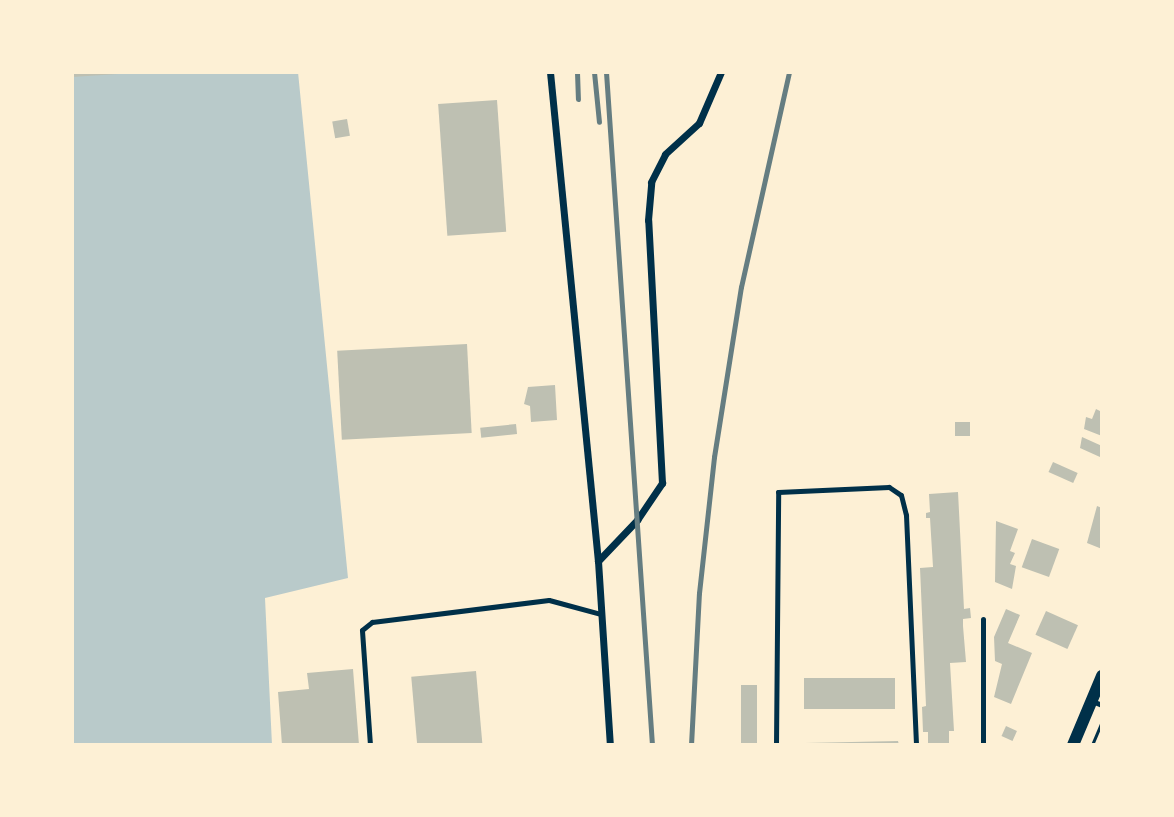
<!DOCTYPE html>
<html>
<head>
<meta charset="utf-8">
<style>
	body { margin:0 }
	#map { position:relative; width:1174px; height:817px; overflow:hidden; background:#fdf0d5; font-family:Montserrat,sans-serif }
	div>[style] { position:absolute }
	.green>* { inset:0; background:#b9caca }
	.building>* { inset:0; background:#bec0b2; transform-origin:0 0 }
	.path>* { height:2.5px; margin:-1.25px; padding:0 1.25px; transform-origin:1.25px; border-radius:1.25px; background:#003049 }
	.service>* { height:5px; margin:-2.5px; padding:0 2.5px; transform-origin:2.5px; border-radius:2.5px; background:#003049 }
	.minor>* { height:7px; margin:-3.5px; padding:0 3.5px; transform-origin:3.5px; border-radius:3.5px; background:#003049 }
	.tertiary>* { height:12px; margin:-6px; padding:0 6px; transform-origin:6px; border-radius:6px; background:#003049 }
	.rail>* { height:5px; margin:-2.5px; padding:0 2.5px; transform-origin:2.5px; border-radius:2.5px; background:#657d81 }
	span { translate:-50% -50%; white-space:nowrap; text-align:center; line-height:1.15; -webkit-text-stroke:6px #fdf0d5; paint-order:stroke }
	.frame { position:absolute; inset:0; border:74px solid #fdf0d5; pointer-events:none }
</style>
</head>
<body>
<div id="map">
	<div class="green">
		<i style="clip-path:polygon(72px 72px,298px 72px,348px 578px,265px 598px,272px 745px,72px 745px)"></i>
	</div>
	<div class="building">
		<i style="clip-path:polygon(72px 72px,118px 72px,118px 74px,72px 77px)"></i>
		<i style="left:497px;top:100px;width:132px;height:59px;rotate:86deg"></i>
		<i style="left:347px;top:119px;width:17px;height:15px;rotate:80deg"></i>
		<i style="left:467px;top:344px;width:89px;height:130px;rotate:87deg"></i>
		<i style="clip-path:polygon(555px 385px,557px 420px,531px 422px,530px 406px,524px 404px,528px 387px)"></i>
		<i style="clip-path:polygon(1096px 409px,1102px 412px,1102px 436px,1084px 429px,1086px 417px,1092px 419px)"></i>
		<i style="left:955px;top:422px;width:15px;height:14px"></i>
		<i style="left:516px;top:424px;width:10px;height:36px;rotate:84deg"></i>
		<i style="clip-path:polygon(1082px 437px,1102px 446px,1100px 457px,1080px 448px)"></i>
		<i style="left:1053px;top:462px;width:27px;height:11px;rotate:24deg"></i>
		<i style="clip-path:polygon(958px 492px,964px 609px,970px 608px,971px 618px,963px 619px,963px 626px,966px 662px,950px 663px,954px 731px,949px 731px,949px 745px,928px 745px,928px 732px,923px 732px,922px 707px,926px 706px,920px 568px,933px 567px,930px 518px,926px 518px,926px 513px,930px 512px,929px 494px)"></i>
		<i style="clip-path:polygon(1097px 506px,1102px 508px,1102px 549px,1087px 543px)"></i>
		<i style="clip-path:polygon(996px 521px,1018px 529px,1010px 551px,1015px 553px,1010px 564px,1016px 566px,1012px 589px,995px 582px)"></i>
		<i style="left:1032px;top:539px;width:29px;height:30px;rotate:20deg"></i>
		<i style="clip-path:polygon(1006px 609px,1020px 615px,1008px 643px,1032px 653px,1011px 704px,994px 697px,1002px 664px,995px 661px,994px 637px)"></i>
		<i style="left:1046px;top:611px;width:35px;height:26px;rotate:24deg"></i>
		<i style="clip-path:polygon(353px 669px,359px 745px,282px 745px,278px 692px,309px 689px,307px 673px)"></i>
		<i style="left:476px;top:671px;width:74px;height:65px;rotate:85deg"></i>
		<i style="left:895px;top:678px;width:31px;height:91px;rotate:90deg"></i>
		<i style="left:741px;top:685px;width:16px;height:60px"></i>
		<i style="left:1006px;top:726px;width:12px;height:11px;rotate:24deg"></i>
		<i style="clip-path:polygon(898px 741px,899px 745px,805px 745px,805px 743px)"></i>
	</div>
	<div class="path">
		<i style="left:1092px;top:745px;width:25px;rotate:-67deg"></i>
	</div>
	<div class="service">
		<i style="left:1092px;top:701px;width:11px;rotate:22deg"></i>
		<i style="left:370px;top:745px;width:115px;rotate:-94deg"></i>
		<i style="left:362px;top:630px;width:13px;rotate:-39deg"></i>
		<i style="left:372px;top:622px;width:178px;rotate:-7.1deg"></i>
		<i style="left:549px;top:600px;width:54px;rotate:15.1deg"></i>
		<i style="left:776px;top:745px;width:253px;rotate:-89.5deg"></i>
		<i style="left:778px;top:492px;width:111px;rotate:-2.6deg"></i>
		<i style="left:889px;top:487px;width:14px;rotate:34deg"></i>
		<i style="left:901px;top:495px;width:21px;rotate:76deg"></i>
		<i style="left:906px;top:515px;width:230px;rotate:87.5deg"></i>
		<i style="left:983px;top:745px;width:126px;rotate:-90deg"></i>
	</div>
	<div class="minor">
		<i style="left:550px;top:72px;width:491px;rotate:84.4deg"></i>
		<i style="left:598px;top:561px;width:184px;rotate:86.3deg"></i>
		<i style="left:598px;top:561px;width:57px;rotate:-46.4deg"></i>
		<i style="left:637px;top:520px;width:45px;rotate:-56deg"></i>
		<i style="left:662px;top:483px;width:263px;rotate:-93deg"></i>
		<i style="left:648px;top:220px;width:38px;rotate:-85deg"></i>
		<i style="left:651px;top:182px;width:31px;rotate:-63deg"></i>
		<i style="left:665px;top:154px;width:46px;rotate:-42.4deg"></i>
		<i style="left:699px;top:123px;width:56px;rotate:-66.7deg"></i>
	</div>
	<div class="tertiary">
		<i style="left:1073px;top:745px;width:75px;rotate:-67.2deg"></i>
	</div>
	<div class="rail">
		<i style="left:577px;top:72px;width:27px;rotate:88deg"></i>
		<i style="left:594px;top:72px;width:50px;rotate:84.3deg"></i>
		<i style="left:606px;top:72px;width:675px;rotate:86.09deg"></i>
		<i style="left:691px;top:745px;width:152px;rotate:-87deg"></i>
		<i style="left:699px;top:593px;width:137px;rotate:-83.7deg"></i>
		<i style="left:714px;top:457px;width:172px;rotate:-81deg"></i>
		<i style="left:741px;top:287px;width:220px;rotate:-77.4deg"></i>
	</div>
	<div class="frame"></div>
</div>
</body>
</html>
